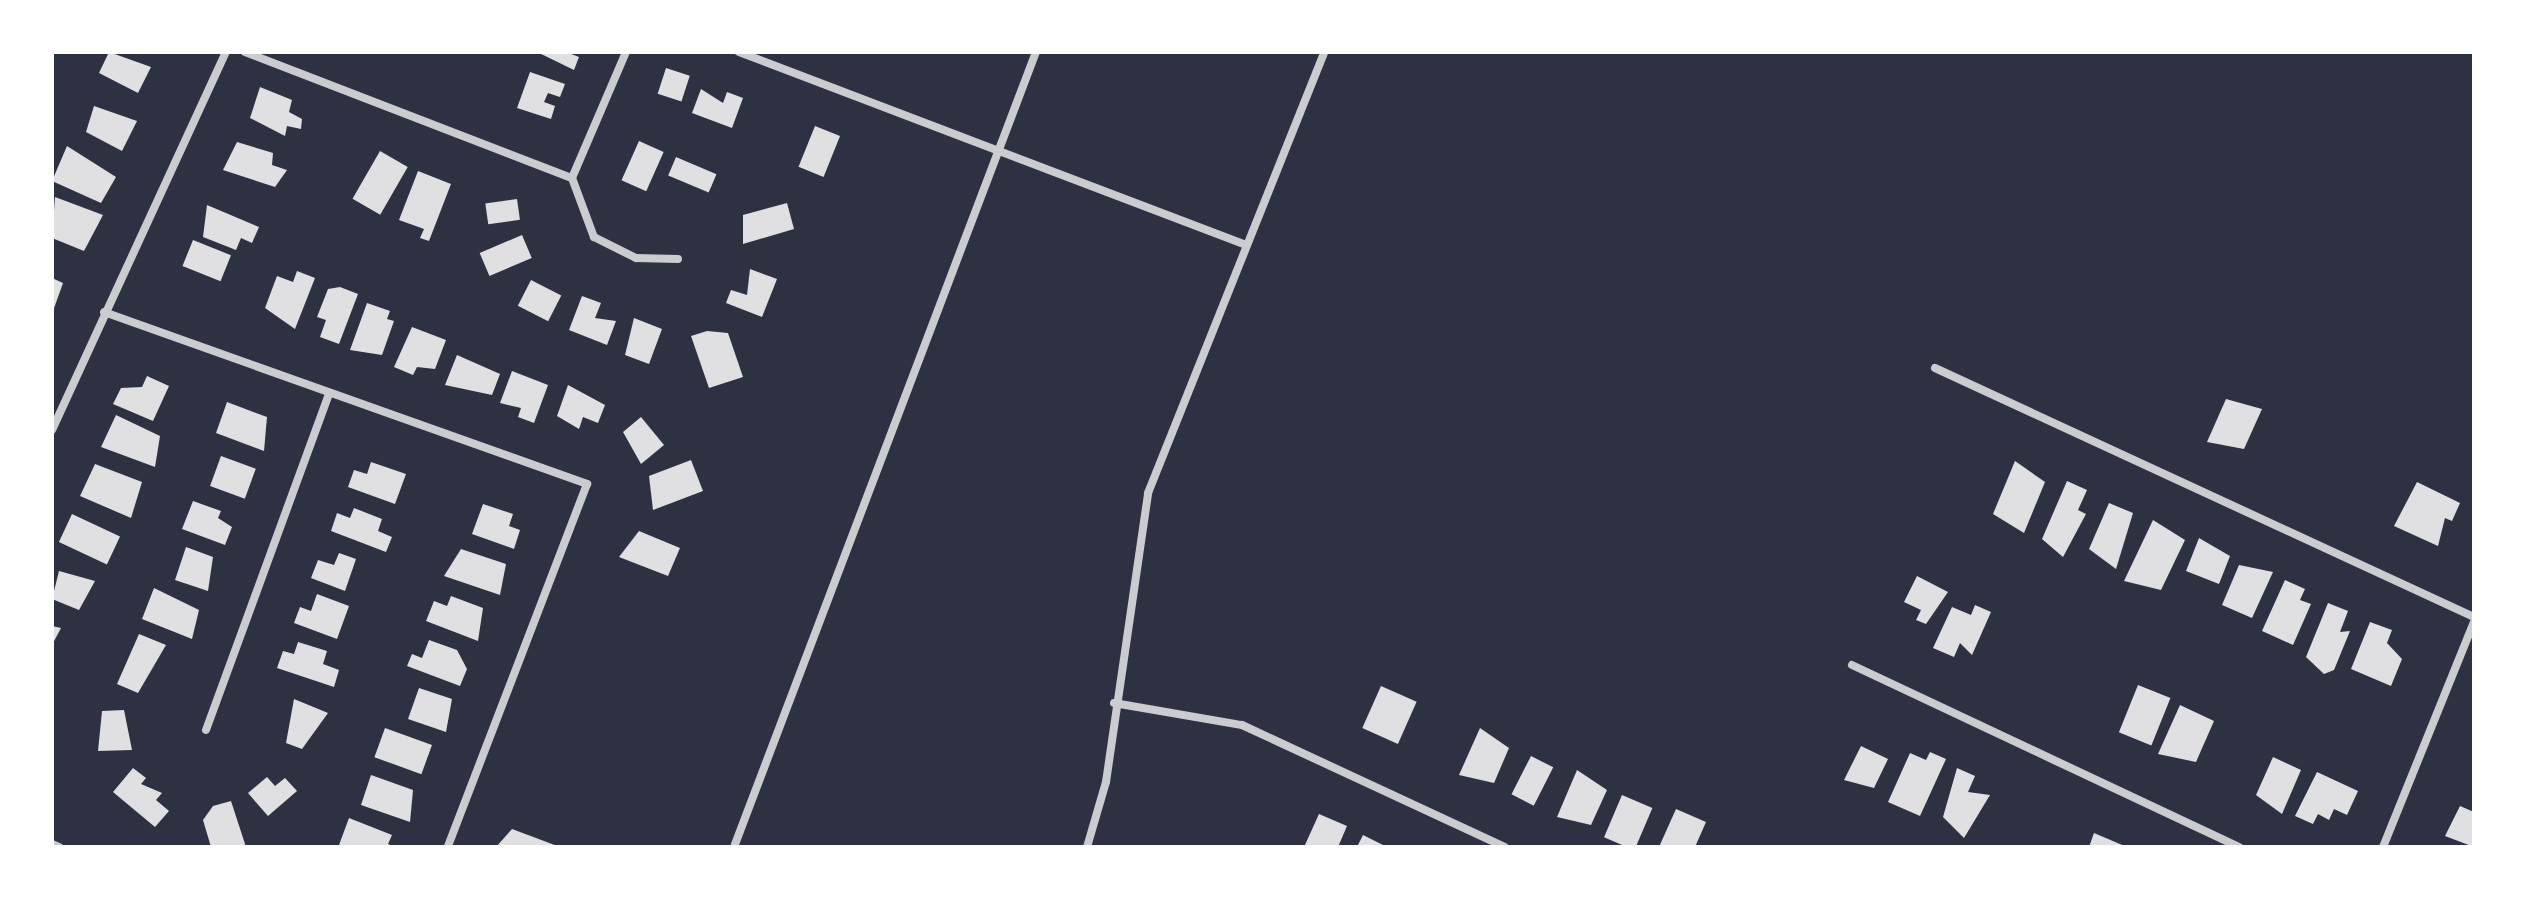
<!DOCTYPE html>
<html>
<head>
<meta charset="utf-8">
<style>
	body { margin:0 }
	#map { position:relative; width:2526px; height:899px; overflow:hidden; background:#2d3142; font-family:"Playfair Display",serif }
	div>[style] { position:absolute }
	.building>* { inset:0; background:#e0e0e3; transform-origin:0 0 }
	.minor>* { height:8px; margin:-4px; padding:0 4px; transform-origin:4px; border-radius:4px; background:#caccd0 }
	span { translate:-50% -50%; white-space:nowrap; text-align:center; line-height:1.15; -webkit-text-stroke:8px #fff; paint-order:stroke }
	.frame { position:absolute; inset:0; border:54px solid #fff; pointer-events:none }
</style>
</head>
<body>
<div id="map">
	<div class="building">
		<i style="clip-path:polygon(109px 52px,151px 67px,138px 93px,99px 73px)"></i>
		<i style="clip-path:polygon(537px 52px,566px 52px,579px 57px,574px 70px)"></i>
		<i style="left:666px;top:68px;width:25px;height:27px;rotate:18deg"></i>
		<i style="clip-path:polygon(530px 72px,565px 84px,560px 97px,548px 93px,544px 102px,555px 106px,551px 119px,517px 108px)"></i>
		<i style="clip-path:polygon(260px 87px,292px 100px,289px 112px,302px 119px,301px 129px,287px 126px,285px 136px,250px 118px)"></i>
		<i style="clip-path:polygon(701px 89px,723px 103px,727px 92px,743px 98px,732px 128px,692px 113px)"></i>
		<i style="clip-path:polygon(94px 106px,137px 121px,122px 151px,86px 132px)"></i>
		<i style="left:815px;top:126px;width:27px;height:44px;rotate:22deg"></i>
		<i style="left:639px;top:141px;width:27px;height:43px;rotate:24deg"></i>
		<i style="clip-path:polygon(237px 142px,273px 153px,272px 165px,287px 170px,275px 187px,223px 170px)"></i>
		<i style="clip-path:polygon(67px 146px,116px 177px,101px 203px,52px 181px)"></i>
		<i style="left:380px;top:151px;width:32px;height:55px;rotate:30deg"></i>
		<i style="left:676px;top:157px;width:44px;height:20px;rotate:23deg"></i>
		<i style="clip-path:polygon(418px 171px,451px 184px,429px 241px,420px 238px,424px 229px,399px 220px)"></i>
		<i style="clip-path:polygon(55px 197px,103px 215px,84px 251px,52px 238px)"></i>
		<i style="left:517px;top:199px;width:21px;height:32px;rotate:82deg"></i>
		<i style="clip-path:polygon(787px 203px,794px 229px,743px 244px,743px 215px)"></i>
		<i style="clip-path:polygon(207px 205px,259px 227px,252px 243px,241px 238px,236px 250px,203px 237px)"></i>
		<i style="left:522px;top:235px;width:25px;height:46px;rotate:67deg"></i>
		<i style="left:193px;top:240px;width:41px;height:28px;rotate:22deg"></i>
		<i style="clip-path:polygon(750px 269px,777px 279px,762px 317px,726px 303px,731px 290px,747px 295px)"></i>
		<i style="clip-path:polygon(297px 271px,315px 278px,295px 329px,265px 308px,277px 276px,293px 282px)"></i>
		<i style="clip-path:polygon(52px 278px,63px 283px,52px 314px)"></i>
		<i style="left:531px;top:280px;width:34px;height:29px;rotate:27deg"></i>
		<i style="clip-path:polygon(340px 287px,358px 294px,339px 344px,320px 337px,326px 320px,317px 317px,328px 289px)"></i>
		<i style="clip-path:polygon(582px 296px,601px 303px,595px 318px,616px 321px,607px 345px,569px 330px)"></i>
		<i style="clip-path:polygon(367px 303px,390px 311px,387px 319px,394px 321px,382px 355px,350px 350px)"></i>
		<i style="clip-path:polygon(634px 318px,662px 329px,649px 364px,625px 355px)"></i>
		<i style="clip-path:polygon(412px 327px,446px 340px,435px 369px,417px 367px,413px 375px,394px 367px)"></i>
		<i style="clip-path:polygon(707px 331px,728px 333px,743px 377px,709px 388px,691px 336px)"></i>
		<i style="clip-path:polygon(457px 355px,500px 374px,492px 395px,445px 385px)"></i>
		<i style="clip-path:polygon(512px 371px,548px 385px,534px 423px,518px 417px,521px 408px,500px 403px)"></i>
		<i style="clip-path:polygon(147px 376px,169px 386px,153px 421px,113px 404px,121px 388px,142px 387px)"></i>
		<i style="clip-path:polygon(568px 385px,605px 405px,598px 423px,583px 417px,579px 429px,557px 416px)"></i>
		<i style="clip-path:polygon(2226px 399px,2262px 409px,2244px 449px,2207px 442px)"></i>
		<i style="clip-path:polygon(227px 402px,267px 417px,264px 451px,216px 433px)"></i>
		<i style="clip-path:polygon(116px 415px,160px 436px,155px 467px,101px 447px)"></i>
		<i style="clip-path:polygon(641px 417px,664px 445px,641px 464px,623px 432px)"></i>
		<i style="left:221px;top:456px;width:37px;height:32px;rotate:20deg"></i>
		<i style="clip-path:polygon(691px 460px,703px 491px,653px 510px,649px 476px)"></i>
		<i style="clip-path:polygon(2015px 461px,2045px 482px,2024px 533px,1993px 514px)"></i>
		<i style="clip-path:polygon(371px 462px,406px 474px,395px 504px,348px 487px,354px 470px,367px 474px)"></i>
		<i style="clip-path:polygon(95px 464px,142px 482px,131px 518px,80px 496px)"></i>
		<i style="clip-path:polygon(2067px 481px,2087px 490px,2078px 510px,2086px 514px,2063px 557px,2042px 539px)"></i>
		<i style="clip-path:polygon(2417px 482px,2460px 503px,2452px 521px,2445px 518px,2438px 546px,2394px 526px)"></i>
		<i style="clip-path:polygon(193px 501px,221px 511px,218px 518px,232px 527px,225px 545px,182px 529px)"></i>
		<i style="clip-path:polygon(2109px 503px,2133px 513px,2116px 569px,2089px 549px)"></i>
		<i style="clip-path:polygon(483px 504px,513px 514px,509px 526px,520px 530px,514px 549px,472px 534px)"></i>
		<i style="clip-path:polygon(354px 508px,382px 519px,378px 531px,392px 537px,386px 552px,331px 531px,337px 513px,350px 518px)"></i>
		<i style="left:72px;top:514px;width:53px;height:31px;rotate:25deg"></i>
		<i style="clip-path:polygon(2153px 520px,2185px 540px,2161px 590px,2124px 581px)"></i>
		<i style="clip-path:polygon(639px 531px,680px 548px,668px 576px,619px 557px)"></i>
		<i style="clip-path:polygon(2199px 538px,2230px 556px,2219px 584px,2186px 571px)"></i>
		<i style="clip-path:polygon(186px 547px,213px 557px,208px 591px,175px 580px)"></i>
		<i style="clip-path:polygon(461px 549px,506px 564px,500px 595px,444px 576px)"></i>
		<i style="clip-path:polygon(339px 553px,356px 559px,345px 591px,311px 578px,318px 560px,334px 565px)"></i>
		<i style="clip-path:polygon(2239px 565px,2273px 572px,2252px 618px,2222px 605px)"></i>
		<i style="clip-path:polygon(59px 571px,95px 581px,79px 610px,52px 599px)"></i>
		<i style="clip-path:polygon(1917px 576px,1948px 592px,1926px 624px,1916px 620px,1921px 610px,1904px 602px)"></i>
		<i style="clip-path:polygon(2285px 580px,2305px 589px,2300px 600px,2311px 604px,2293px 645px,2262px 631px)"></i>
		<i style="clip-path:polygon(154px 588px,199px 610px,192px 639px,142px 619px)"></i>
		<i style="clip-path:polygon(317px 594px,349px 606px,337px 639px,294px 623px,300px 607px,311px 611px)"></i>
		<i style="clip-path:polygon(451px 596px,483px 608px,478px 641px,426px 621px,434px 601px,447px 606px)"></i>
		<i style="clip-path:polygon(2328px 603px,2348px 611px,2340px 632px,2350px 631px,2334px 670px,2324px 674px,2306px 657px)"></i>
		<i style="clip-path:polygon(1975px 605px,1991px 612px,1972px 655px,1960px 643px,1954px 657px,1933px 648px,1952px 607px,1971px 615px)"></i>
		<i style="clip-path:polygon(2370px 622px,2392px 630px,2387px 643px,2402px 659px,2391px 686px,2351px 669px)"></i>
		<i style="clip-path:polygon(52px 626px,61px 628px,52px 645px)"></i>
		<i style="clip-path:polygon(139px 634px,166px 645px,138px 693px,117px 684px)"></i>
		<i style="clip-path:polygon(429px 640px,457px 650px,467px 669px,460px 686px,407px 666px,412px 654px,422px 658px)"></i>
		<i style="clip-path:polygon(298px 642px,327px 651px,323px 664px,339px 670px,334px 687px,277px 668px,283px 651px,294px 654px)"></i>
		<i style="left:2138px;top:685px;width:35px;height:51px;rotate:22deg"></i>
		<i style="left:1381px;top:686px;width:39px;height:46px;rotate:24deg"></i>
		<i style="clip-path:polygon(419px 688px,452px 699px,446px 732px,408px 719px)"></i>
		<i style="clip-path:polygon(294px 699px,328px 713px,302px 749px,286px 743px)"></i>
		<i style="clip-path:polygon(2180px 705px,2214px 721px,2196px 762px,2158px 754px)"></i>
		<i style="clip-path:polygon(124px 710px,132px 750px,98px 751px,102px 711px)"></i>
		<i style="left:385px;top:728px;width:50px;height:31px;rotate:20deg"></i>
		<i style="clip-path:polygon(1480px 728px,1509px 748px,1494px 783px,1459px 775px)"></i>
		<i style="clip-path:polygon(1861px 746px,1888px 759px,1874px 788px,1844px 780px)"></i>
		<i style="clip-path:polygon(1930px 752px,1946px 759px,1920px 816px,1888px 802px,1910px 753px,1926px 760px)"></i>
		<i style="left:1531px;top:756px;width:25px;height:43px;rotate:27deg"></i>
		<i style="clip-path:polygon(2273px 757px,2301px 770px,2282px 814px,2256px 795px)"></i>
		<i style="clip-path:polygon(133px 768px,146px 778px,141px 784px,162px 793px,156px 800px,169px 811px,155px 827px,113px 792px)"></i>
		<i style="clip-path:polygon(1957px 768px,1975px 776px,1968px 792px,1990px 795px,1964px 838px,1943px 817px)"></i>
		<i style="clip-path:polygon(1577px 770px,1607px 790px,1591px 825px,1557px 817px)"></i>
		<i style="clip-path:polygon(2317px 772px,2358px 791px,2347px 815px,2334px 809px,2329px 820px,2318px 814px,2313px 824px,2295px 816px)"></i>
		<i style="clip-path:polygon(371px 775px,413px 790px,410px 822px,361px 805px)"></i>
		<i style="clip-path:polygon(267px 777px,275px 786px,285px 778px,297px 791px,268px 816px,248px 793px)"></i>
		<i style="left:1622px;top:795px;width:33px;height:46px;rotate:23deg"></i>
		<i style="clip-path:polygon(231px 801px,246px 847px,211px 847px,203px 820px,213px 806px)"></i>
		<i style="clip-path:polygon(2460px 806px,2474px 812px,2474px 847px,2445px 836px)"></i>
		<i style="clip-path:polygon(1676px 809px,1706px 822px,1695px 847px,1659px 847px)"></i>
		<i style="clip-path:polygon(1319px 814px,1347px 826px,1338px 847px,1304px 847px)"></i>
		<i style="clip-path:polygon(349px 818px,392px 835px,388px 844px,395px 847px,339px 845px)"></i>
		<i style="clip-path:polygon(512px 829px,560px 847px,496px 847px)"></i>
		<i style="clip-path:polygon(2094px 833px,2127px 847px,2089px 847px)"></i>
		<i style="clip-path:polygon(1363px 835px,1387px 847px,1357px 847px)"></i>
	</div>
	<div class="minor">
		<i style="left:245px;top:52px;width:350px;rotate:21.1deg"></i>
		<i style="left:626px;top:52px;width:137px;rotate:113.2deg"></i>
		<i style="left:572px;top:178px;width:63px;rotate:69.6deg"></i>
		<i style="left:594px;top:237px;width:47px;rotate:26.6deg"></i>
		<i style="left:636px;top:258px;width:42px;rotate:1.4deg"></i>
		<i style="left:739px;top:52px;width:542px;rotate:20.84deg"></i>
		<i style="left:104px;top:312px;width:513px;rotate:19.6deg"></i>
		<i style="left:587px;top:484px;width:389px;rotate:111deg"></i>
		<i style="left:1935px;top:368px;width:594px;rotate:24.8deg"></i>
		<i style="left:52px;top:430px;width:416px;rotate:-65.3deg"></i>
		<i style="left:1852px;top:665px;width:428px;rotate:25.2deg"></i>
		<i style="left:1114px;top:703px;width:130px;rotate:9.8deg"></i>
		<i style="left:1242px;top:725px;width:290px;rotate:24.9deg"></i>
		<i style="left:206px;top:730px;width:358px;rotate:-69.9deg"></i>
		<i style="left:52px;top:844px;width:8px;rotate:23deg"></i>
		<i style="left:734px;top:847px;width:850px;rotate:-69.2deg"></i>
		<i style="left:1087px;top:847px;width:68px;rotate:-73.7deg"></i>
		<i style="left:1106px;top:782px;width:292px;rotate:-81.7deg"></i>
		<i style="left:1148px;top:493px;width:475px;rotate:-68.2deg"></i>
		<i style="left:2383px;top:847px;width:243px;rotate:-68deg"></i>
	</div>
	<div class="frame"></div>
</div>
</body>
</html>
